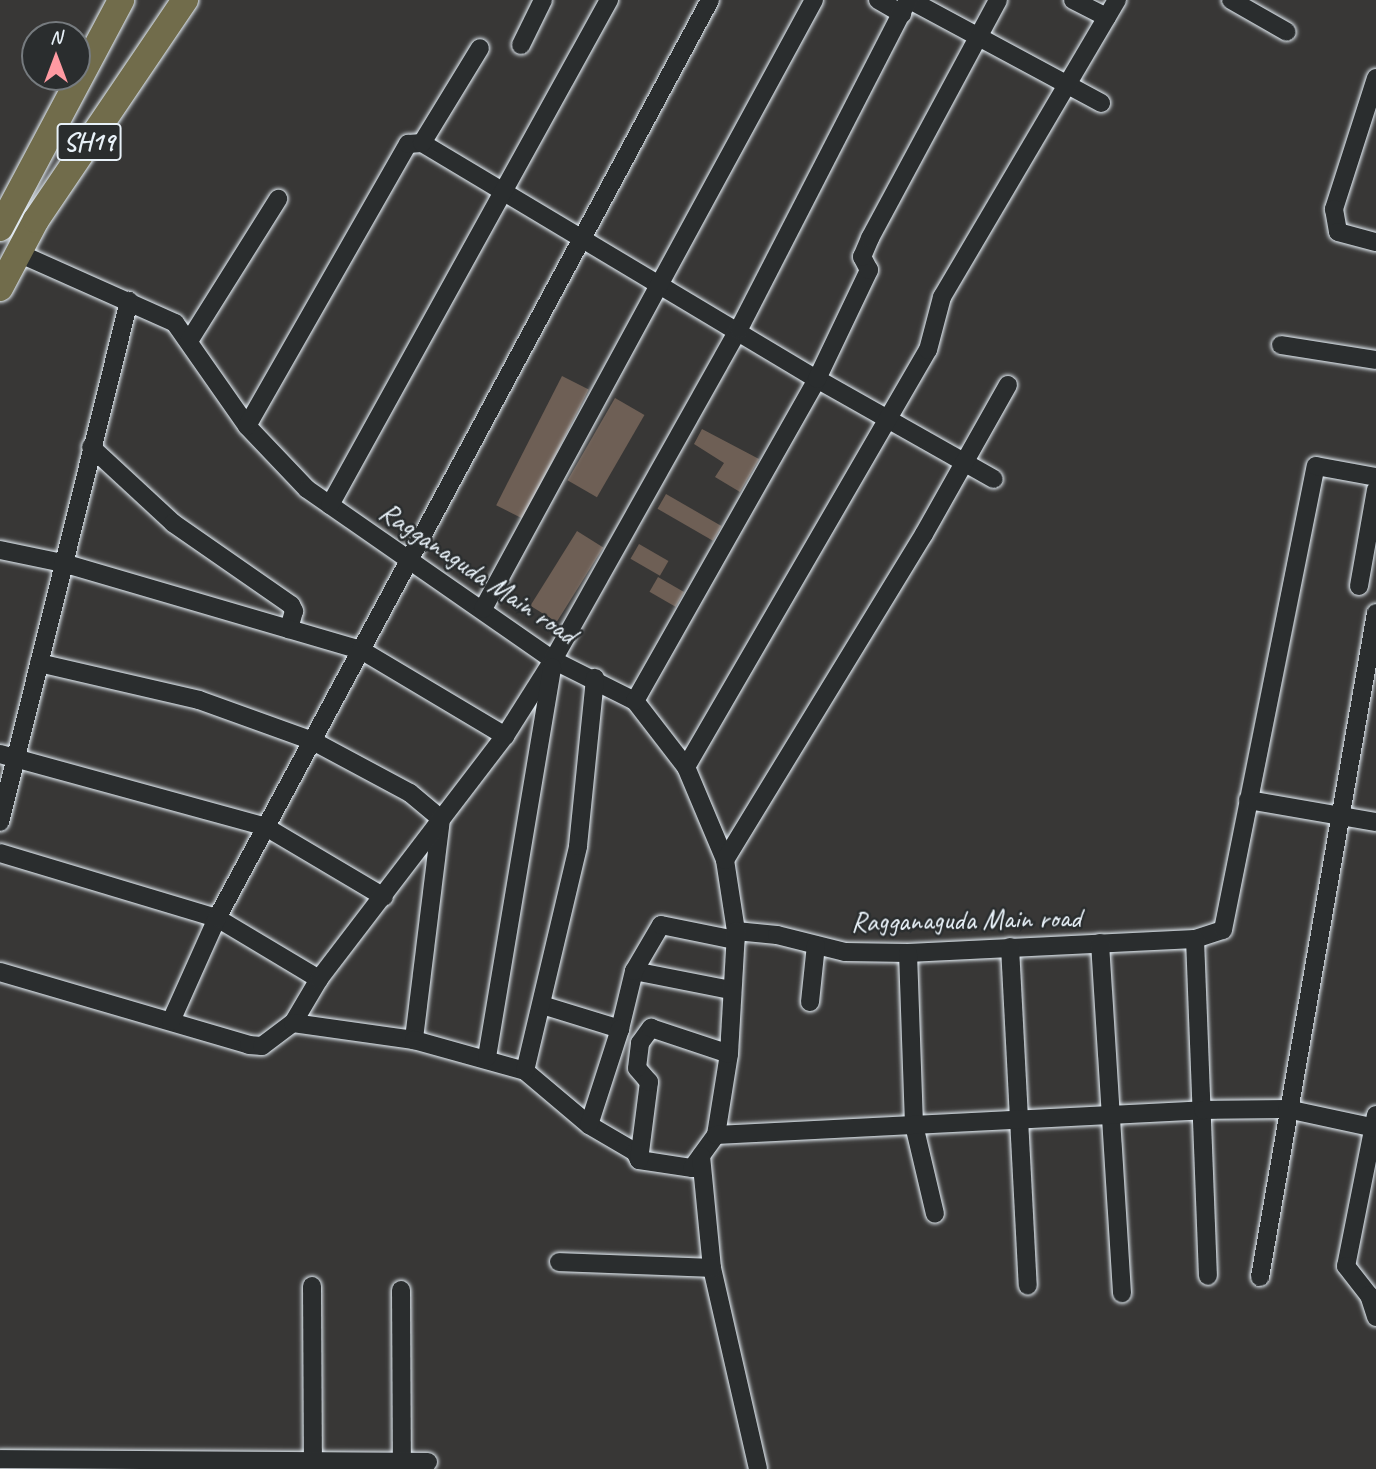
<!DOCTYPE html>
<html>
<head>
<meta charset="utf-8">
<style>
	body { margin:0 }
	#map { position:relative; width:1376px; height:1469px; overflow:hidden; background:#383736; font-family:Caveat,sans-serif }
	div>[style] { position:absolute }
	.building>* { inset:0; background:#6e5f55; transform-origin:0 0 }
	.roads { filter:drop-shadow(0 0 2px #e8f1f8) drop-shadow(0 0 2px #e8f1f8) }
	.street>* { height:18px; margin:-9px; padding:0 9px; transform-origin:9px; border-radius:9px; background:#2a2d2e }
	.primary>* { height:26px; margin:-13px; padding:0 13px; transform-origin:13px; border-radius:13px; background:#716c4b }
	span { translate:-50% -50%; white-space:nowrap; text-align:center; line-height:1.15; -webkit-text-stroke:5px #2a2d2e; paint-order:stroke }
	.shield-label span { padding:2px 5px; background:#2a2d2e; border:2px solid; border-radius:5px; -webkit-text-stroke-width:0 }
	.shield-label { font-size:26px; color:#e8f1f8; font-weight:700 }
	.street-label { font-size:28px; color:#e8f1f8 }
	.north { position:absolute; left:21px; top:21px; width:70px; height:70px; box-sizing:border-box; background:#2a2d2e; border:2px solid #767b7f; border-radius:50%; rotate:0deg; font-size:19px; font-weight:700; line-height:28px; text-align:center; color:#e8f1f8 }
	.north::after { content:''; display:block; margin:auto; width:24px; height:32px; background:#ff9aa2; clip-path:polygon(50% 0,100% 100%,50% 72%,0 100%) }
</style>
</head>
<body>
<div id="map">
	<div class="building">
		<i style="left:562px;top:376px;width:30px;height:145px;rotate:27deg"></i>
		<i style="left:615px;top:398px;width:34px;height:95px;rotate:30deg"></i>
		<i style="clip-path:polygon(702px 429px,759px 459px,740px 492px,715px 477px,724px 463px,694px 444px)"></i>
		<i style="left:666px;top:494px;width:64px;height:17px;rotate:30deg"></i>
		<i style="left:577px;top:531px;width:31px;height:88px;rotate:32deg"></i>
		<i style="left:639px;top:544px;width:34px;height:17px;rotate:30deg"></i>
		<i style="left:658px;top:577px;width:30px;height:17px;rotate:30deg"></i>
	</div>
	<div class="roads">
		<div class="street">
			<i style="left:878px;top:0;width:28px;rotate:30deg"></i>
			<i style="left:910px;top:0;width:217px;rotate:28.3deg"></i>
			<i style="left:1073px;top:0;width:38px;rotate:27deg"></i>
			<i style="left:1231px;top:0;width:64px;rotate:29.7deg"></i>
			<i style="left:521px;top:45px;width:50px;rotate:-63.9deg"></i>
			<i style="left:1376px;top:78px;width:138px;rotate:107.8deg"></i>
			<i style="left:1334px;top:209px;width:23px;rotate:80deg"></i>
			<i style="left:1338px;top:232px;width:39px;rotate:15deg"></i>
			<i style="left:422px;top:143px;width:460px;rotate:30.9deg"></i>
			<i style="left:817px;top:379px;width:203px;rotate:29.5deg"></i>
			<i style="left:18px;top:253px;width:172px;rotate:24deg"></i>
			<i style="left:175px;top:323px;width:126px;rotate:55deg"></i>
			<i style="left:247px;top:426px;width:87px;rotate:46.4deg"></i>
			<i style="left:307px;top:489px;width:300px;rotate:34.8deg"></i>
			<i style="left:553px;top:660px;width:92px;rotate:26.6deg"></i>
			<i style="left:635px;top:701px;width:83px;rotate:52.3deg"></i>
			<i style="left:686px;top:767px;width:101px;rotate:67.2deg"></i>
			<i style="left:725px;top:860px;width:72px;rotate:81.2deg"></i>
			<i style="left:736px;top:931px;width:41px;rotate:5.6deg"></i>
			<i style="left:777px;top:935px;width:70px;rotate:14deg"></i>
			<i style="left:845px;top:952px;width:63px;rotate:0.9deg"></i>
			<i style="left:908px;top:953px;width:287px;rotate:-2.8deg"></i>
			<i style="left:1195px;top:939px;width:29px;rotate:-18deg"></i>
			<i style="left:1223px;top:930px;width:473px;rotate:-78.7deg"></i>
			<i style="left:1316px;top:466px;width:61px;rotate:10.4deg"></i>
			<i style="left:189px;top:341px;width:168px;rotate:-57.9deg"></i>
			<i style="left:1281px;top:345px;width:96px;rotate:9deg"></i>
			<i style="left:247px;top:426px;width:325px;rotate:-60.3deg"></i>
			<i style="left:408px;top:144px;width:14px;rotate:-4deg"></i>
			<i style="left:422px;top:143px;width:111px;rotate:-58.6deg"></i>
			<i style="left:91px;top:447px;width:112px;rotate:42.8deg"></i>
			<i style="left:173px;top:523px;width:144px;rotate:34.8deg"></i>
			<i style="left:291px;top:605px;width:7px;rotate:63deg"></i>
			<i style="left:294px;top:611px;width:19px;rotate:106deg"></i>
			<i style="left:330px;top:505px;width:577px;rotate:-61.08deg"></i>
			<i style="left:0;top:550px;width:64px;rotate:11.7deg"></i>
			<i style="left:63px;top:563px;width:310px;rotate:16.3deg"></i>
			<i style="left:361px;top:650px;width:168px;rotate:30.8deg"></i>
			<i style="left:1359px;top:586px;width:97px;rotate:-80deg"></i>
			<i style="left:483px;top:609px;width:693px;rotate:-61.48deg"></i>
			<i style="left:39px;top:663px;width:164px;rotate:13deg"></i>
			<i style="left:199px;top:700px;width:121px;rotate:19.8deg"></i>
			<i style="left:313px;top:741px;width:110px;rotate:28.2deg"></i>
			<i style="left:410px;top:793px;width:40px;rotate:40deg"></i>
			<i style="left:441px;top:819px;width:223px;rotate:97deg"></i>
			<i style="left:635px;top:701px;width:370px;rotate:-60.5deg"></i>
			<i style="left:817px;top:379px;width:121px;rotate:-64.5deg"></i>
			<i style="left:869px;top:270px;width:15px;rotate:-118deg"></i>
			<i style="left:862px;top:257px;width:21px;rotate:-67deg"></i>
			<i style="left:870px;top:238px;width:270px;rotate:-61.7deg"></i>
			<i style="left:0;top:754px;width:276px;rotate:15.3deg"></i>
			<i style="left:266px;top:827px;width:137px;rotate:30.7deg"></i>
			<i style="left:686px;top:767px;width:482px;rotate:-59.9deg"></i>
			<i style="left:928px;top:350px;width:55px;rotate:-75.2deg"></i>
			<i style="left:942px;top:297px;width:345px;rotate:-59.5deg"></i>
			<i style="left:1248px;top:800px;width:130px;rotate:9.8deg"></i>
			<i style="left:0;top:822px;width:537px;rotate:-76.09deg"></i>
			<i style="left:0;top:853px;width:227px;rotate:16.7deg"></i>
			<i style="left:217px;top:918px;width:119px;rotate:30.9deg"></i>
			<i style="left:725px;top:860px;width:382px;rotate:-58.6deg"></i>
			<i style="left:924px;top:534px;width:171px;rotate:-60.6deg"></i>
			<i style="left:1195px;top:939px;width:337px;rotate:87.8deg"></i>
			<i style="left:1100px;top:943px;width:351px;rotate:86.4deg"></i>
			<i style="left:1010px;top:947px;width:339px;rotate:87deg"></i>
			<i style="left:908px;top:953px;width:172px;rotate:88deg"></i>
			<i style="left:914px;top:1125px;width:91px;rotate:76.7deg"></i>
			<i style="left:634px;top:971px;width:99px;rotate:11.1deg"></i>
			<i style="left:0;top:972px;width:259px;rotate:16.3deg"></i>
			<i style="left:249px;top:1045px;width:13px;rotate:4deg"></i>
			<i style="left:262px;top:1046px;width:39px;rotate:-37deg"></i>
			<i style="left:293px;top:1023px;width:51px;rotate:-59.4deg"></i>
			<i style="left:319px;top:979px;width:306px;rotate:-52.6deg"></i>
			<i style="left:505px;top:736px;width:90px;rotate:-57.7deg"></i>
			<i style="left:553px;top:660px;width:380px;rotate:-60.7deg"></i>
			<i style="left:739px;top:329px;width:370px;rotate:-62.8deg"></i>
			<i style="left:810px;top:1002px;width:57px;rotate:-84deg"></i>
			<i style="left:542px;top:1005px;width:82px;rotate:17.1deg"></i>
			<i style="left:620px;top:1029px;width:60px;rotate:-76.4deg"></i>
			<i style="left:634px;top:971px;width:53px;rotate:-59.6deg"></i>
			<i style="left:661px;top:925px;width:76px;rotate:11.5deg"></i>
			<i style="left:171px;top:1021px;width:113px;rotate:-65.9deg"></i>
			<i style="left:217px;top:918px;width:1042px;rotate:-61.76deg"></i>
			<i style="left:293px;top:1023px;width:122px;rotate:8deg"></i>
			<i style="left:414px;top:1040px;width:115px;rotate:15.6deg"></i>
			<i style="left:525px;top:1071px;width:84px;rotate:40.2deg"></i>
			<i style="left:589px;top:1125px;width:53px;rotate:30.4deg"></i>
			<i style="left:635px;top:1152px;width:9px;rotate:63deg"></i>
			<i style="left:639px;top:1160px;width:54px;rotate:8.6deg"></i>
			<i style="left:692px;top:1168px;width:41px;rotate:-54deg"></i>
			<i style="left:716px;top:1135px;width:82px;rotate:-80.9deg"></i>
			<i style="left:729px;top:1054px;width:123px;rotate:-86.7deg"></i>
			<i style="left:487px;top:1057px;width:395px;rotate:-80.5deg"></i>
			<i style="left:525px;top:1071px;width:231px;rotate:-76.7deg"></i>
			<i style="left:578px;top:846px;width:169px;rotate:-84.2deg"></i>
			<i style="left:1376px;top:1115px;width:154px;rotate:101.2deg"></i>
			<i style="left:1346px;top:1266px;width:37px;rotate:52deg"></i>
			<i style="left:1369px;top:1295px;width:23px;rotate:72deg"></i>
			<i style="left:589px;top:1125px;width:101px;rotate:-72.1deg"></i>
			<i style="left:716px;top:1135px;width:488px;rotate:-2.9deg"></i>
			<i style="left:1203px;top:1110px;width:84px;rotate:-0.7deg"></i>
			<i style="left:1287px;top:1109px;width:91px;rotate:12.1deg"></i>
			<i style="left:701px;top:1156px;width:113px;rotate:84.4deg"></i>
			<i style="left:712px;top:1268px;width:206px;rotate:77.1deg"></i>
			<i style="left:639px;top:1160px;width:79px;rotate:-82.7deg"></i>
			<i style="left:649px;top:1082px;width:18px;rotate:-131deg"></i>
			<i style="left:637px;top:1068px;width:25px;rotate:-83deg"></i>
			<i style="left:640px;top:1043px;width:19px;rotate:-54deg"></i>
			<i style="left:651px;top:1028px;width:82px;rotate:18.4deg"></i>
			<i style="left:559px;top:1262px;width:153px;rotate:2.2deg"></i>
			<i style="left:1260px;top:1277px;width:674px;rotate:-80.09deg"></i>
			<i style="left:312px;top:1286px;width:177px;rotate:89.7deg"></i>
			<i style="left:401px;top:1290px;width:172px;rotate:89.7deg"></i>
			<i style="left:0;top:1459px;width:428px;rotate:0.4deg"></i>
		</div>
		<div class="primary">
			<i style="left:0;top:228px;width:258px;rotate:-62deg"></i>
			<i style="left:0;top:288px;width:77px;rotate:-62.1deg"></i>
			<i style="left:36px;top:220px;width:266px;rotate:-55.9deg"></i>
		</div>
	</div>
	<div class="shield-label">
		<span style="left:89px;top:142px">SH19</span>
	</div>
	<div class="street-label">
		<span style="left:478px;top:573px;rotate:34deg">Ragganaguda Main road</span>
		<span style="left:966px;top:920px;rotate:-1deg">Ragganaguda Main road</span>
	</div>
	<div class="north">N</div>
</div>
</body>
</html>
